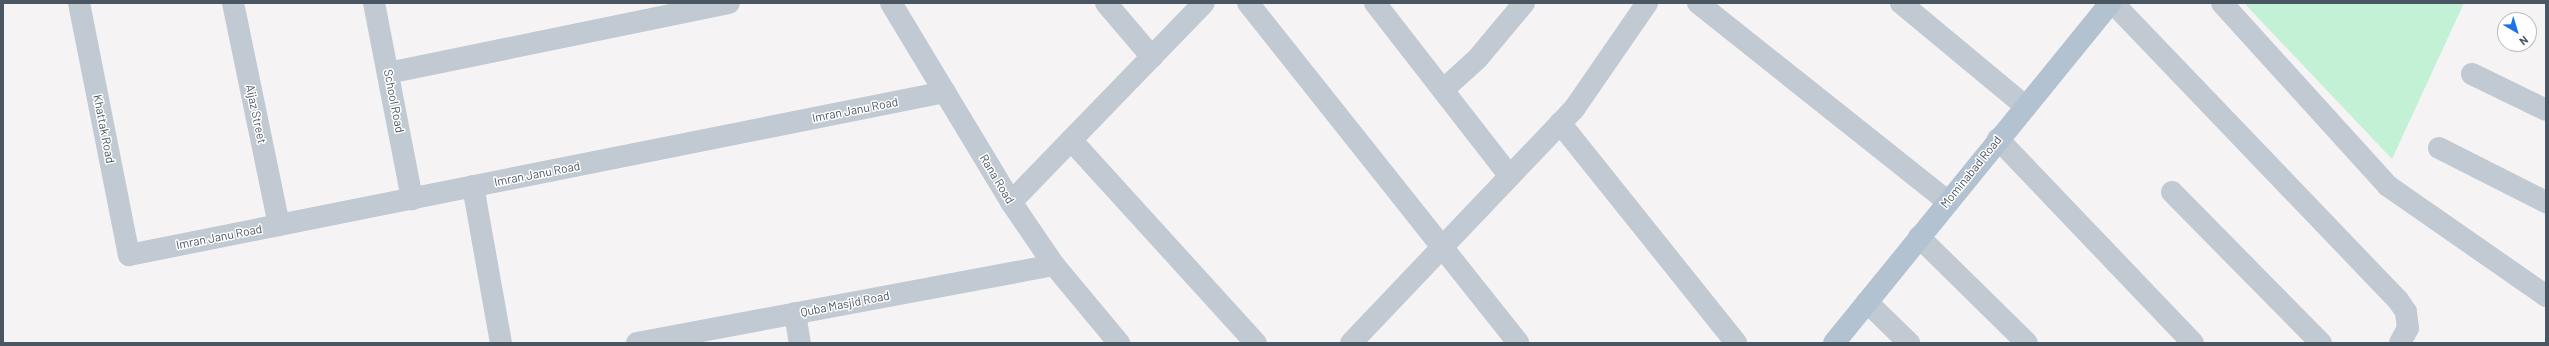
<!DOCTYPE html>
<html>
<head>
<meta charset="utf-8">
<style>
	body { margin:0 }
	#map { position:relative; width:2549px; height:346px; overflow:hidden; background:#f5f3f3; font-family:Barlow,sans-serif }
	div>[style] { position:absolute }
	.green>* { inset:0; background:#c3f1d5 }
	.minor>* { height:22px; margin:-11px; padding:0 11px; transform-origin:11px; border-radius:11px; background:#c1cad2 }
	.major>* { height:22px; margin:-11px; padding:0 11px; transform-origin:11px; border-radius:11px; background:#b3c2d1 }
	span { translate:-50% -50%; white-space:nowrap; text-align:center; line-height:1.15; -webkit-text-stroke:3px #fff; paint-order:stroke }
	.street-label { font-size:12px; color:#4a5661 }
	.frame { position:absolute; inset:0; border:4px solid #4a5661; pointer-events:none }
	.north { position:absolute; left:2497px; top:12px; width:40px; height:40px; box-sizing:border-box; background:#fff; border:1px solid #b7bbc0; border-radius:50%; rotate:142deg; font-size:11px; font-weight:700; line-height:16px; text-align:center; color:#4a5661 }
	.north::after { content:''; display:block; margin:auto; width:14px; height:18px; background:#1a73e8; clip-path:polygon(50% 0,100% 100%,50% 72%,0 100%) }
</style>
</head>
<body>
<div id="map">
	<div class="green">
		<i style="clip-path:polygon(2244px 3px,2464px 3px,2392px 159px)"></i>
	</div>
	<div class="minor">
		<i style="left:79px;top:3px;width:257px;rotate:78.8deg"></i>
		<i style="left:129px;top:255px;width:832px;rotate:-11.3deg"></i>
		<i style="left:233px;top:3px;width:227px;rotate:78.3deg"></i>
		<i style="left:374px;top:3px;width:200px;rotate:79deg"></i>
		<i style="left:891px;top:3px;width:232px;rotate:58.9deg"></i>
		<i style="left:1011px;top:202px;width:76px;rotate:55.7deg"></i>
		<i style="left:1054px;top:265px;width:102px;rotate:50.2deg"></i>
		<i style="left:1106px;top:3px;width:71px;rotate:49.6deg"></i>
		<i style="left:1248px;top:3px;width:434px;rotate:51.5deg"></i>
		<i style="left:1375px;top:3px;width:218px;rotate:52.1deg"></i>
		<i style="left:1698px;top:3px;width:320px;rotate:38.5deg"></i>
		<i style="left:1901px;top:3px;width:161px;rotate:39.7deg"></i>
		<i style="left:2113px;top:3px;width:412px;rotate:46.2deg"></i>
		<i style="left:2398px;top:300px;width:14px;rotate:56deg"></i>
		<i style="left:2406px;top:312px;width:16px;rotate:83deg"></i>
		<i style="left:2408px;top:328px;width:17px;rotate:118deg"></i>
		<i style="left:2222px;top:3px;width:247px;rotate:47.8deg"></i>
		<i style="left:2388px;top:186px;width:193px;rotate:34.8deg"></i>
		<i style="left:388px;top:73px;width:348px;rotate:-11.6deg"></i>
		<i style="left:2472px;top:74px;width:82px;rotate:25.9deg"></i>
		<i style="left:1443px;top:90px;width:47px;rotate:-42.4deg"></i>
		<i style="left:1478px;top:58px;width:72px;rotate:-50.1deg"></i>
		<i style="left:1560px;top:123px;width:282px;rotate:51.3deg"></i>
		<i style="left:1998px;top:139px;width:282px;rotate:46.3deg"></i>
		<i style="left:1071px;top:140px;width:275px;rotate:47.7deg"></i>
		<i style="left:2439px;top:148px;width:120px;rotate:26.8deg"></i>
		<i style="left:473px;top:186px;width:159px;rotate:79.9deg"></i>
		<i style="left:2172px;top:192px;width:212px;rotate:45.4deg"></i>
		<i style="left:1011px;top:202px;width:277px;rotate:-45.9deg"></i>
		<i style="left:1919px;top:237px;width:151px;rotate:44.5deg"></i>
		<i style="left:1867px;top:302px;width:59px;rotate:44.3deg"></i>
		<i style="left:795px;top:313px;width:30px;rotate:81deg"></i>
		<i style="left:637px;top:343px;width:424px;rotate:-10.6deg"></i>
		<i style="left:1351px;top:343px;width:323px;rotate:-46.4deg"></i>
		<i style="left:1574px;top:109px;width:129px;rotate:-55.4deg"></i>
	</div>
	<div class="major">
		<i style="left:1834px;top:343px;width:438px;rotate:-50.9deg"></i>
	</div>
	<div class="street-label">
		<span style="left:394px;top:101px;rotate:79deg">School Road</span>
		<span style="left:855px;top:110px;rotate:-11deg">Imran Janu Road</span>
		<span style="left:256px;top:114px;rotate:78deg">Aijaz Street</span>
		<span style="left:104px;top:129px;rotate:79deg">Khattak Road</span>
		<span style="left:1971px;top:172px;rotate:-51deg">Mominabad Road</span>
		<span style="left:537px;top:174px;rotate:-11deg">Imran Janu Road</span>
		<span style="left:997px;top:179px;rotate:59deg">Rana Road</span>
		<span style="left:219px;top:237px;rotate:-11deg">Imran Janu Road</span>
		<span style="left:845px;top:304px;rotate:-11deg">Quba Masjid Road</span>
	</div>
	<div class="frame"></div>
	<div class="north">N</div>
</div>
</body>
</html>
